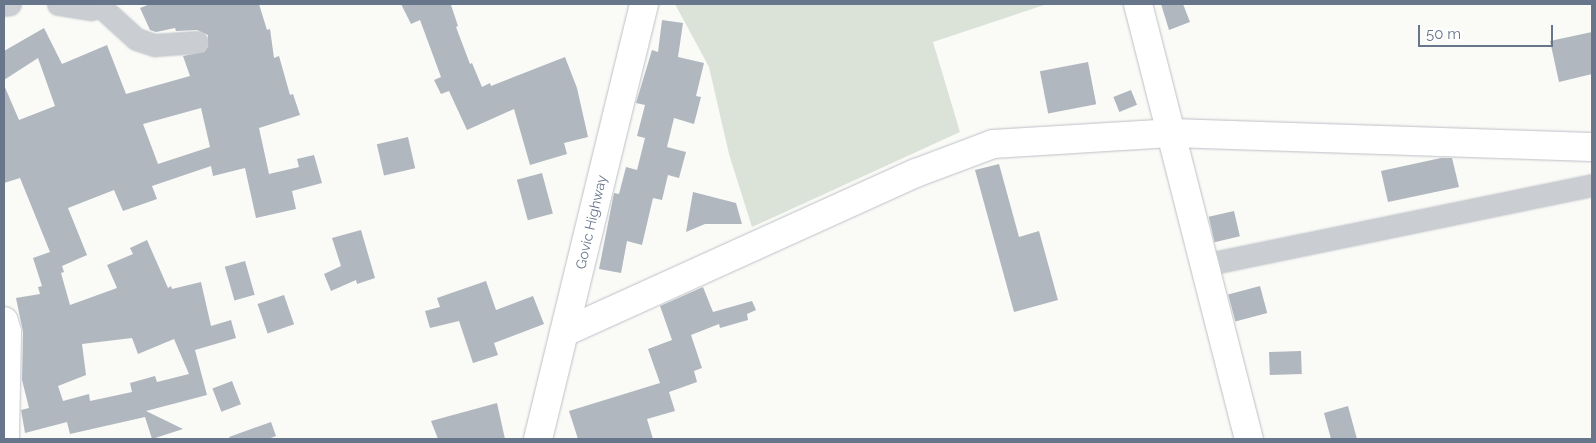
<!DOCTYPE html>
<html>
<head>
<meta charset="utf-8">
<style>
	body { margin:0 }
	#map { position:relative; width:1596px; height:443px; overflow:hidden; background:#fafaf7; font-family:Raleway,sans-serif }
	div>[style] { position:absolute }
	.green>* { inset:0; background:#dbe2d8 }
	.building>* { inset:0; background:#b0b7bf; transform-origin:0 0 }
	.roads { filter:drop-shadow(0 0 1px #bcc0c6) drop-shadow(0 0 1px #bcc0c6) }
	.street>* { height:21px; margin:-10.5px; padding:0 10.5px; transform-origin:10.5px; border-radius:10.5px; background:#cacdd1 }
	.secondary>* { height:28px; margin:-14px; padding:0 14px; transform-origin:14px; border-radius:14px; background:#fff }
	span { translate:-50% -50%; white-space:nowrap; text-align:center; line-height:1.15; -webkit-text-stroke:5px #fff; paint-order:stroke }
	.street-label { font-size:14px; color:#67768b }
	.frame { position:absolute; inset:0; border:5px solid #67768b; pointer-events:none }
	.scale { position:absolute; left:1418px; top:25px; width:135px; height:22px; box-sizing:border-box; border:2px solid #67768b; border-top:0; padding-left:6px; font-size:15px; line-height:18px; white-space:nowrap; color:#67768b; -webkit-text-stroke:4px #fff; paint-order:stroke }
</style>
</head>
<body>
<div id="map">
	<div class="green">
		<i style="clip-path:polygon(675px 4px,1047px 4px,933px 42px,960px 132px,752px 227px,729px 154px,709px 67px)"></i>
	</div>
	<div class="building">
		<i style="clip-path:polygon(evenodd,150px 4px,259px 4px,267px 30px,270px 29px,274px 58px,279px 56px,290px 95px,293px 94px,300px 115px,259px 128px,269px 174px,299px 167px,297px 159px,314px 155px,322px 183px,292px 191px,296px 209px,256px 218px,245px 168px,213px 176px,211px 166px,152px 186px,157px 199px,123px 211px,114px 190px,68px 208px,87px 255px,62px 266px,64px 272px,61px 273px,70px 305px,117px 288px,107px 265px,133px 254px,130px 248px,147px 240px,168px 288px,171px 286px,172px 289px,201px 282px,211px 326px,231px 320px,236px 338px,195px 350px,207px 395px,146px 411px,183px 429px,152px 439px,145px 417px,70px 434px,67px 422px,25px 433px,21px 410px,29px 408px,22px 380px,23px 332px,16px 298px,40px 294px,38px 287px,42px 286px,33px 258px,50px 252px,20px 178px,4px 183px,4px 85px,19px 120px,55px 106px,38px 58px,4px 80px,4px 51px,44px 28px,62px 64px,107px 45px,126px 94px,190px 76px,183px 56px,204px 52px,208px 47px,208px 35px,197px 30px,176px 31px,175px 28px,156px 32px,150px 30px,140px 8px,150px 4px,201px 108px,210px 147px,158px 164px,143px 124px,201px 108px,150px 4px,132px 338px,138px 354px,174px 339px,189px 374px,157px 382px,155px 376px,130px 383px,132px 392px,90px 401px,89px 394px,63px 401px,58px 386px,86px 375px,82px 344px,132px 338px)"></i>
		<i style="clip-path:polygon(401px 4px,454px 4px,451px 5px,458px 26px,456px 27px,470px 64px,472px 63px,482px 87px,490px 83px,491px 86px,565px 57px,577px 88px,588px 137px,564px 143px,567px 154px,530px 165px,514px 109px,467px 130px,449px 91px,441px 94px,434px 80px,441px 77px,420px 20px,411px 24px)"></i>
		<i style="clip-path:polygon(1161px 4px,1183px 4px,1190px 22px,1169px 30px)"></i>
		<i style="clip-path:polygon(662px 20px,683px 23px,678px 57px,704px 63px,696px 96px,701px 97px,694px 124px,674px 118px,667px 147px,686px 152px,679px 178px,668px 175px,662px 200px,653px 198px,642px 245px,627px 241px,621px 273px,599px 269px,614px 193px,619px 194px,626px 167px,637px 170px,645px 138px,637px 136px,645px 105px,636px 103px,652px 50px,658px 52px)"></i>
		<i style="clip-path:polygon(1592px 32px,1592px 74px,1559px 82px,1550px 41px)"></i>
		<i style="left:1088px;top:62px;width:43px;height:49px;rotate:79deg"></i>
		<i style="left:1131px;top:90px;width:16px;height:19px;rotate:68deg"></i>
		<i style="left:408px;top:137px;width:32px;height:32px;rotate:77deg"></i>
		<i style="clip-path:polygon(1441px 158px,1452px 158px,1459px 187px,1388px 202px,1381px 171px)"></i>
		<i style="clip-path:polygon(999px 164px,1019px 237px,1039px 231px,1058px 300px,1014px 312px,975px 170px)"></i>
		<i style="left:542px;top:173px;width:42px;height:26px;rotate:75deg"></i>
		<i style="clip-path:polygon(693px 192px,736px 203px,742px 224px,705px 224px,686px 232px)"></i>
		<i style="left:1234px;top:211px;width:26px;height:26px;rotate:77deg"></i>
		<i style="clip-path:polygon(361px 230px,375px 278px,357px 284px,356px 280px,331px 291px,324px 274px,341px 266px,332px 238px)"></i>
		<i style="left:245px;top:261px;width:35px;height:21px;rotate:74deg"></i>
		<i style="clip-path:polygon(486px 281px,496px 310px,533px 296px,544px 324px,494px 343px,498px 355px,473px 363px,459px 321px,430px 328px,425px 311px,440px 307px,437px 298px)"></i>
		<i style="left:1260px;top:286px;width:28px;height:33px;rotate:75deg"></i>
		<i style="clip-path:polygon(703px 287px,713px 312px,752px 301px,756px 310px,747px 314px,748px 320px,720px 328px,719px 324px,691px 335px,702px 368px,694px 371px,697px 382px,669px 392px,675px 411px,647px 419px,653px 439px,578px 439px,569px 411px,660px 383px,648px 349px,672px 340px,660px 306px)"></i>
		<i style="left:284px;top:295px;width:31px;height:28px;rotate:71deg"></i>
		<i style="left:1301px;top:351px;width:23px;height:32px;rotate:88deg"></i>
		<i style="left:232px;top:381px;width:25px;height:21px;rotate:69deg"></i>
		<i style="clip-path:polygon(497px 403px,505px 439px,438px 439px,431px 421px)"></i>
		<i style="clip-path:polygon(1348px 406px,1357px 439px,1331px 439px,1324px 413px)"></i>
		<i style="clip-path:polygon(271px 422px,276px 436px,268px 439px,230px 439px,229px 437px)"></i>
	</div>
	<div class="roads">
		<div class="street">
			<i style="left:58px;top:4px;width:33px;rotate:9deg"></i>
			<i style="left:91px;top:9px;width:9px;rotate:-18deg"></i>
			<i style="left:100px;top:6px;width:49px;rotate:42.5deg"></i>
			<i style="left:136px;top:39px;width:20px;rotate:18deg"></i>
			<i style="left:155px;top:45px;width:42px;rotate:-4.1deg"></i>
			<i style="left:4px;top:5px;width:6px;rotate:-9deg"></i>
			<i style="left:1203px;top:265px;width:397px;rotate:-11.6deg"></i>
		</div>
		<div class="secondary">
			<i style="left:1138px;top:4px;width:449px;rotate:75.7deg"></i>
			<i style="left:4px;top:321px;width:11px;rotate:75deg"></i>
			<i style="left:7px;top:332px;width:107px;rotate:91.1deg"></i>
			<i style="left:565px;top:332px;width:385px;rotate:-24.4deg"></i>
			<i style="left:916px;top:173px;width:82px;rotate:-20.6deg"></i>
			<i style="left:993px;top:144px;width:178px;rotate:-3.5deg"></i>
			<i style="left:1171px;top:133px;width:421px;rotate:1.9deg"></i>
			<i style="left:538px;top:439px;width:448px;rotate:-76.3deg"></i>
		</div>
	</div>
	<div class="street-label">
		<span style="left:591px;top:222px;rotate:-77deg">Govic Highway</span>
	</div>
	<div class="frame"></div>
	<div class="scale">50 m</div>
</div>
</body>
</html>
